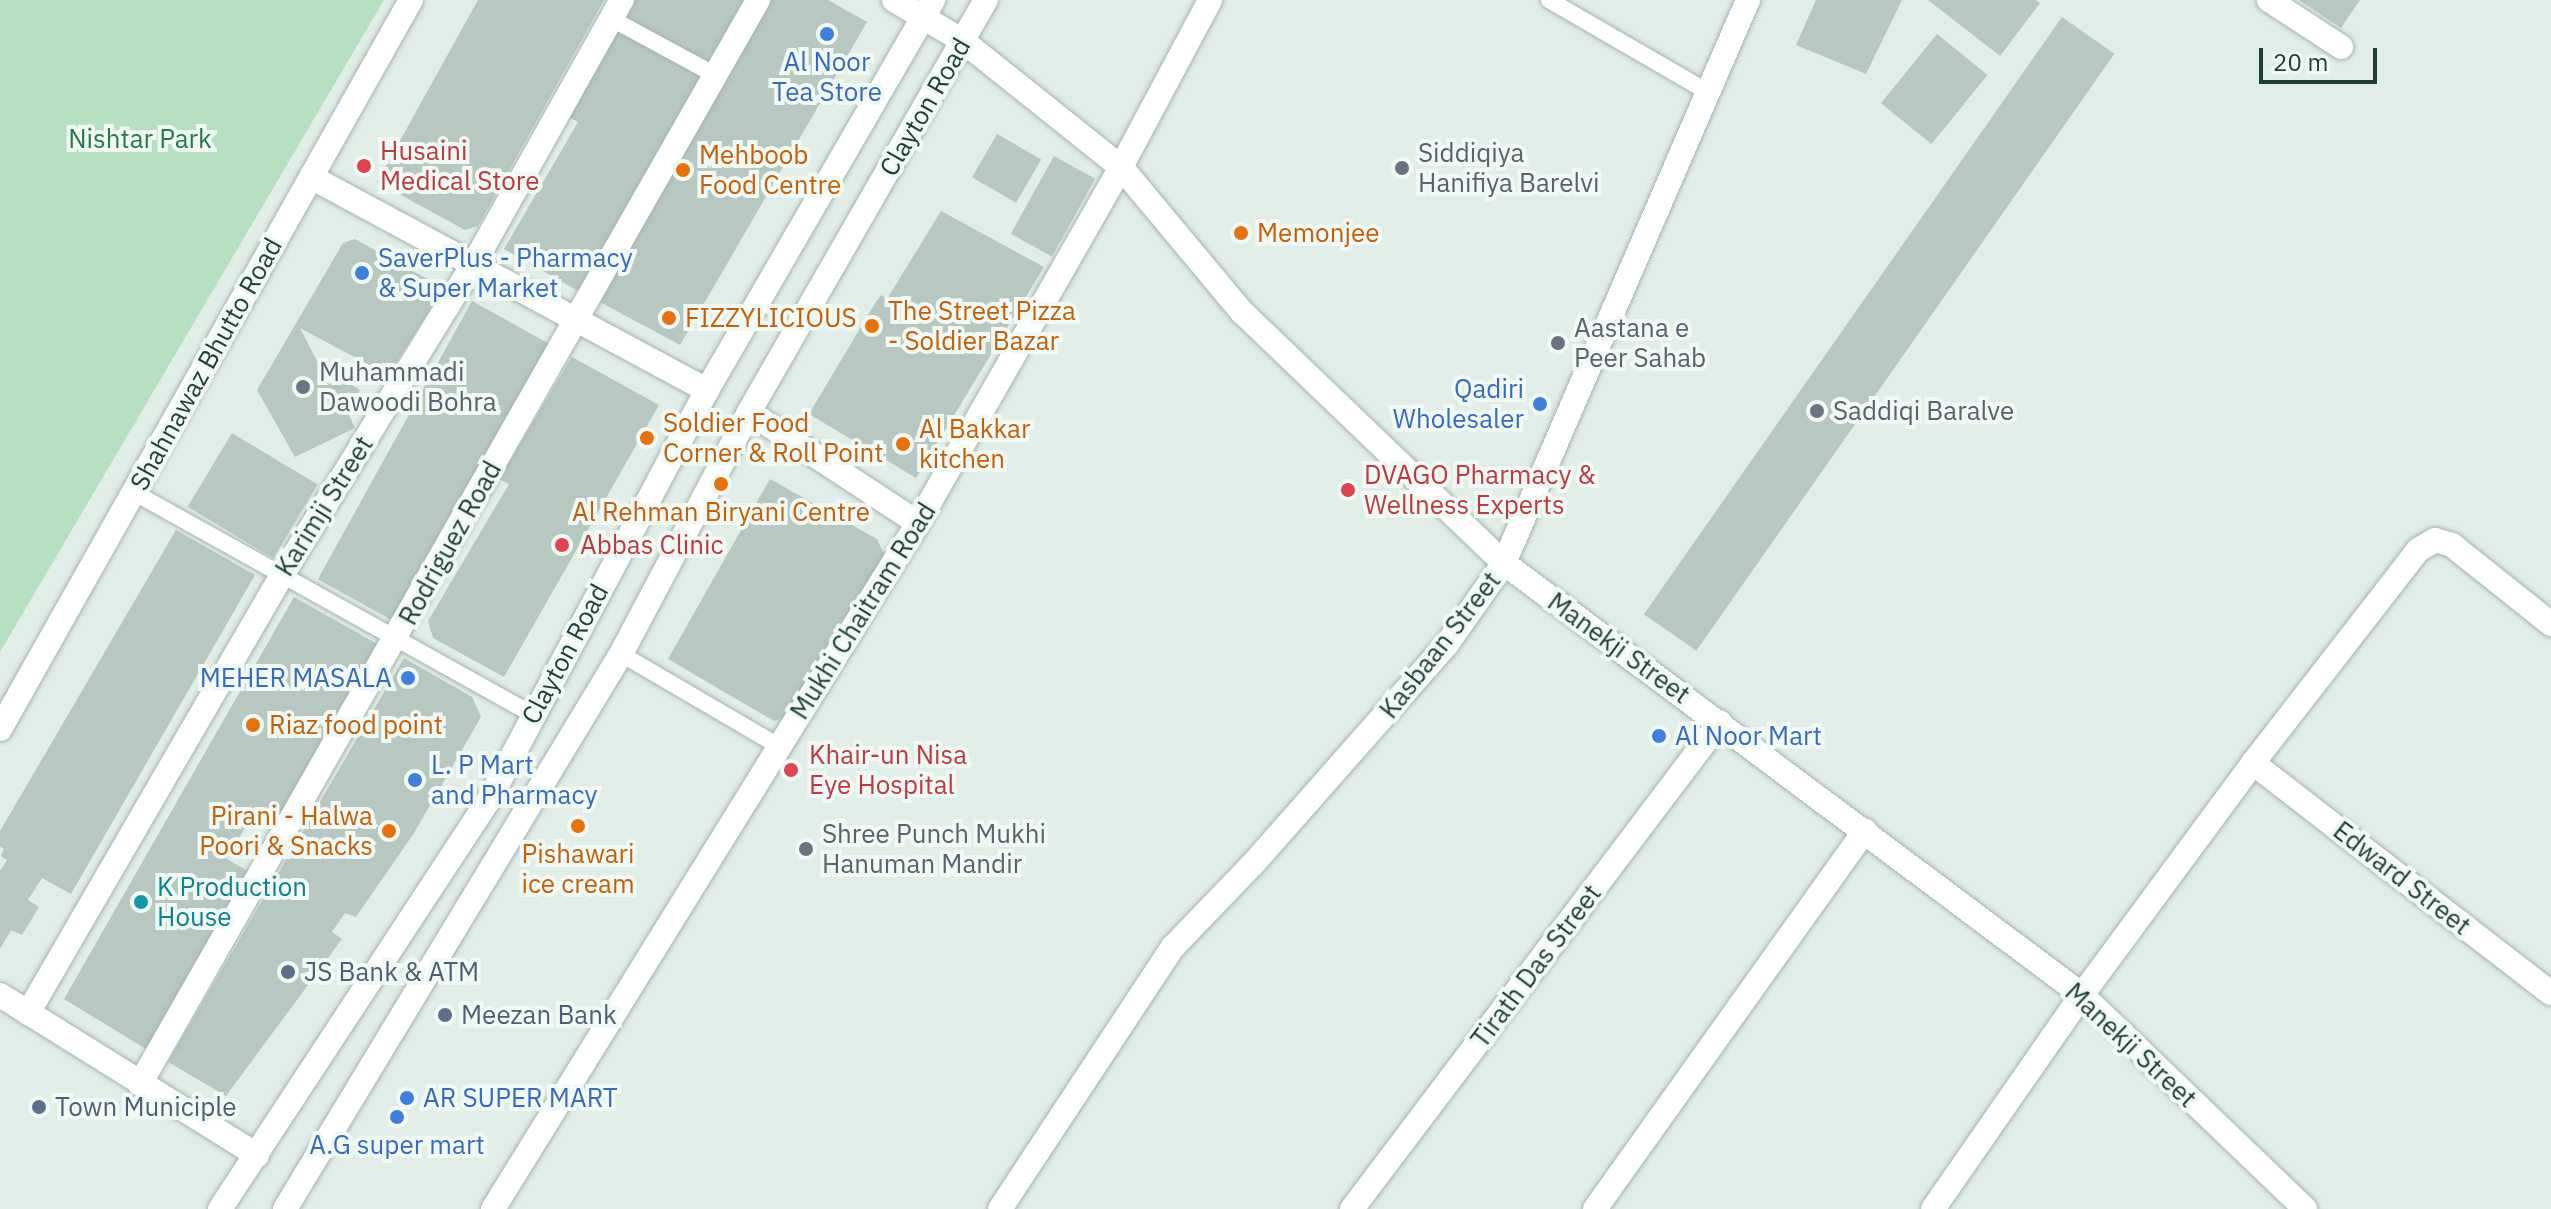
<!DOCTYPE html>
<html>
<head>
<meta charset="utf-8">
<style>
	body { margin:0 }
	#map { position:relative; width:2551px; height:1209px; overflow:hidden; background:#e1ede7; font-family:"IBM Plex Sans",sans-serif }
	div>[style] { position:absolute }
	.green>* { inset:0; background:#b7e0c1 }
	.building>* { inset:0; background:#b6c8c0; transform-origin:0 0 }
	.roads { filter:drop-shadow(0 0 2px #a3b5ae) drop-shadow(0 0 2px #a3b5ae) }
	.lane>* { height:16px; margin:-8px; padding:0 8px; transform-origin:8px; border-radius:8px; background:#fff }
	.street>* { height:24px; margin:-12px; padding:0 12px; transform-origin:12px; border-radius:12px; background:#fff }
	.secondary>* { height:24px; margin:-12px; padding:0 12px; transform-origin:12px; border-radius:12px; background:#fff }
	.dots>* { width:22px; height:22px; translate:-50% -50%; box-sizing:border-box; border:4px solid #f1f9f5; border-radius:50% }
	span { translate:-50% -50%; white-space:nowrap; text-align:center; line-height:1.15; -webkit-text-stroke:8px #f1f9f5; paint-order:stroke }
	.shop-label { font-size:26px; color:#366cbe }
	.left { translate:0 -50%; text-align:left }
	.right { translate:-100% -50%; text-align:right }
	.street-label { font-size:26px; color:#1f3f36 }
	.park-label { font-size:26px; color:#267a43 }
	.health-label { font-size:26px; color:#be3a42 }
	.worship-label { font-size:26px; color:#5b616d }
	.food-label { font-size:26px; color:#c56008 }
	.culture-label { font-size:26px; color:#0d838f }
	.service-label { font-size:26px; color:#4e5e75 }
	.scale { position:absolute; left:2259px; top:48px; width:118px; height:36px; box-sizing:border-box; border:4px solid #1f3f36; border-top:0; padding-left:10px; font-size:24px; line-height:28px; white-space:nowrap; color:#1f3f36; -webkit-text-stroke:6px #f1f9f5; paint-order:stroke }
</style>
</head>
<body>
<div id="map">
	<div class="green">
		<i style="clip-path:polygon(0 0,384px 0,0 652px)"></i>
	</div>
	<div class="building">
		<i style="clip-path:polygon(478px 0,604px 0,478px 226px,465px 230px,377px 182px)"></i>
		<i style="clip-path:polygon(634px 0,744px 0,707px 65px,624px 18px)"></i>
		<i style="clip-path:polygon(770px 0,828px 0,867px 22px,680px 345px,598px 301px)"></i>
		<i style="clip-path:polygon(1816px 0,1902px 0,1866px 74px,1796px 45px)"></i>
		<i style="clip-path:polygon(1928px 0,2036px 0,2040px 3px,2000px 56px)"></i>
		<i style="clip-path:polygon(2299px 0,2360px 0,2341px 28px)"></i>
		<i style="left:2062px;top:17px;width:64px;height:729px;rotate:35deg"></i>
		<i style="clip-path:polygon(617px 29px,701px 75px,578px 291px,504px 249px,578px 122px,567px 116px)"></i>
		<i style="left:1937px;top:34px;width:65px;height:89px;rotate:39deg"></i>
		<i style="left:997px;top:134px;width:51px;height:50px;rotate:30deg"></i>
		<i style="left:1054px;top:156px;width:47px;height:89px;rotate:29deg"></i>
		<i style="clip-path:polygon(941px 211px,1044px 267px,916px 478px,809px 414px,874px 305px,881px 295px,887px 299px)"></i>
		<i style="clip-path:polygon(355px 239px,431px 281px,439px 296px,388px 375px,300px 328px,318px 363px,360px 390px,347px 411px,355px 428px,295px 457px,257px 390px,343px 243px)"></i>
		<i style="left:472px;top:301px;width:88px;height:318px;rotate:29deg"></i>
		<i style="clip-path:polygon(572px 357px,659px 405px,504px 677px,433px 638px,428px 621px,509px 484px,499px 479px)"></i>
		<i style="left:232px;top:433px;width:100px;height:86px;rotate:31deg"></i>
		<i style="clip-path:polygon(770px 479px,877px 539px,885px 556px,788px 716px,774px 721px,668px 659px)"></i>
		<i style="clip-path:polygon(176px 530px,255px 575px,71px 894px,42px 878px,28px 900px,39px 907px,22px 935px,11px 930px,0 949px,0 871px,7px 860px,1px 856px,4px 849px,0 846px,0 831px)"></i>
		<i style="clip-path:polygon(294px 597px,379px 645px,276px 824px,254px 812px,227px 859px,248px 871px,146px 1049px,64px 999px)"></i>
		<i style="clip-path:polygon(404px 658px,472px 697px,481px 717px,414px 833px,356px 917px,345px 913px,332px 932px,342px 939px,226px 1096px,168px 1062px)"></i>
	</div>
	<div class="roads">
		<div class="lane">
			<i style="left:1549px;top:0;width:184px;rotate:30.1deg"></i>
			<i style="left:612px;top:19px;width:117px;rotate:28.5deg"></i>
			<i style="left:133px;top:492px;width:457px;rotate:29.1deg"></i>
			<i style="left:621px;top:654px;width:184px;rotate:30.3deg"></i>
		</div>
		<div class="street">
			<i style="left:2269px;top:0;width:86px;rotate:33.1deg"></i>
			<i style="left:311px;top:177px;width:450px;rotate:28.3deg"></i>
			<i style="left:749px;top:412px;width:202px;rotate:33.3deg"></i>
			<i style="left:2253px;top:763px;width:376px;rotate:37.7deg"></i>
			<i style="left:0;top:995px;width:303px;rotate:31.9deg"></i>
			<i style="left:28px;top:1013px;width:506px;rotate:-59.89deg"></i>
			<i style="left:282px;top:575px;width:364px;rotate:-58.4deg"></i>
			<i style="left:473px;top:265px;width:304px;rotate:-60.7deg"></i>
			<i style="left:140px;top:1084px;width:1248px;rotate:-60.31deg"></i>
			<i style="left:493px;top:1209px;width:807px;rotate:-58.22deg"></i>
			<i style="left:918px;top:523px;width:410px;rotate:-60.3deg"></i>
			<i style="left:1121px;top:167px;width:189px;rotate:-61.9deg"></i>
			<i style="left:1000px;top:1209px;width:314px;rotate:-56.6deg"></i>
			<i style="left:1173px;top:947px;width:115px;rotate:-46.1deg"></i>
			<i style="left:1253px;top:864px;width:293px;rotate:-48.6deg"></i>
			<i style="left:1447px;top:644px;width:99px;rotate:-54.9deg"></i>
			<i style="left:1504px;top:563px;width:614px;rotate:-66.57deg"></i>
			<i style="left:1352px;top:1209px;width:610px;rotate:-52.92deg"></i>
			<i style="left:1595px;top:1209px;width:465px;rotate:-54.5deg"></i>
			<i style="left:1933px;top:1209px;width:261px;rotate:-55.2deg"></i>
			<i style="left:2082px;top:995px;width:288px;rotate:-53.6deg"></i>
			<i style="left:2253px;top:763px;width:269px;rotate:-52.2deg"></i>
			<i style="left:2418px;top:550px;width:20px;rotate:-30deg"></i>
			<i style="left:2435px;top:540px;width:18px;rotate:16deg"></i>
			<i style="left:2452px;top:545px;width:127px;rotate:38.6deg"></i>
		</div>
		<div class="secondary">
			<i style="left:894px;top:0;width:80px;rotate:30.7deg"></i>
			<i style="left:963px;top:41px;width:202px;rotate:38.6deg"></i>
			<i style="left:1121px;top:167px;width:189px;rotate:50.2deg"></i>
			<i style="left:1242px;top:312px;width:363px;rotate:43.8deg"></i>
			<i style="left:1504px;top:563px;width:722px;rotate:36.77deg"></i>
			<i style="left:2082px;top:995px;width:309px;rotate:43.8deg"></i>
			<i style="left:0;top:729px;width:837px;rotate:-60.59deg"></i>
			<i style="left:220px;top:1209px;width:490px;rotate:-56.7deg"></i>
			<i style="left:489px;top:800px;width:464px;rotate:-62deg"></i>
			<i style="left:707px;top:390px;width:451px;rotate:-59.9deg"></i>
			<i style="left:285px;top:1209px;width:649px;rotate:-58.81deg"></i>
			<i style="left:621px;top:654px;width:274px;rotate:-62.1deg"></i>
			<i style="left:749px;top:412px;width:475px;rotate:-60.1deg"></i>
		</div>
	</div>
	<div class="dots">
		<i style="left:827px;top:34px;background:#3f7fe0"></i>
		<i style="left:364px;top:166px;background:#e0444e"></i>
		<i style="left:1402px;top:168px;background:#6b7280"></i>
		<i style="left:683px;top:170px;background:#e8710a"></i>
		<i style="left:1241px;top:233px;background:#e8710a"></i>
		<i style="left:362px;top:273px;background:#3f7fe0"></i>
		<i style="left:669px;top:318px;background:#e8710a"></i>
		<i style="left:872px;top:326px;background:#e8710a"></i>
		<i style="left:1558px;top:343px;background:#6b7280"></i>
		<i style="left:303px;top:387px;background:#6b7280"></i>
		<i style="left:1540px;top:404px;background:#3f7fe0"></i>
		<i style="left:1817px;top:411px;background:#6b7280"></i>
		<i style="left:647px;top:438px;background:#e8710a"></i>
		<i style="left:903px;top:444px;background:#e8710a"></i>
		<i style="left:721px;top:484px;background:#e8710a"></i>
		<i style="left:1348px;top:490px;background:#e0444e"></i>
		<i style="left:562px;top:545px;background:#e0444e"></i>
		<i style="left:408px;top:678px;background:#3f7fe0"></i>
		<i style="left:253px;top:725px;background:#e8710a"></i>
		<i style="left:1659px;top:736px;background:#3f7fe0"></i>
		<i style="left:791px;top:770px;background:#e0444e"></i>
		<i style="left:415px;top:780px;background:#3f7fe0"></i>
		<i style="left:578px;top:826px;background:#e8710a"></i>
		<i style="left:389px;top:831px;background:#e8710a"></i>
		<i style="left:806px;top:849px;background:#6b7280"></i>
		<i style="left:141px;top:902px;background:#0f9aa8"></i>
		<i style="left:288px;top:972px;background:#5c6f8a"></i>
		<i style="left:445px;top:1015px;background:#5c6f8a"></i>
		<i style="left:407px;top:1098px;background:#3f7fe0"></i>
		<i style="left:39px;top:1107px;background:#5c6f8a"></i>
		<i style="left:397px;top:1117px;background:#3f7fe0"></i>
	</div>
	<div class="shop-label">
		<span style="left:827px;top:77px">Al Noor<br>Tea Store</span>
		<span class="left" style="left:378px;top:273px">SaverPlus - Pharmacy<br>&amp; Super Market</span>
		<span class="right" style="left:1524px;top:404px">Qadiri<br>Wholesaler</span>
		<span class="right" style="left:392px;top:678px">MEHER MASALA</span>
		<span class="left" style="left:1675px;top:736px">Al Noor Mart</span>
		<span class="left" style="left:431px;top:780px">L. P Mart<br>and Pharmacy</span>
		<span class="left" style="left:423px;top:1098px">AR SUPER MART</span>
		<span style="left:397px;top:1145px">A.G super mart</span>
	</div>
	<div class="street-label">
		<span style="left:925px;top:107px;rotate:-60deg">Clayton Road</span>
		<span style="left:206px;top:364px;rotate:-61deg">Shahnawaz Bhutto Road</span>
		<span style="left:324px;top:506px;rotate:-58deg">Karimji Street</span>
		<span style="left:450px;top:543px;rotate:-61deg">Rodriguez Road</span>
		<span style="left:863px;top:611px;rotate:-58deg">Mukhi Chaitram Road</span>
		<span style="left:1440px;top:645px;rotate:-52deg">Kasbaan Street</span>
		<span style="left:1619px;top:648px;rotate:36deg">Manekji Street</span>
		<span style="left:565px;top:654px;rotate:-62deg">Clayton Road</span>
		<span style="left:2402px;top:878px;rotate:38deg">Edward Street</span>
		<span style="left:1536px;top:966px;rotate:-53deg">Tirath Das Street</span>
		<span style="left:2131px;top:1045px;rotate:43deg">Manekji Street</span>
	</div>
	<div class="park-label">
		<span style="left:140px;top:139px">Nishtar Park</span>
	</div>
	<div class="health-label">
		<span class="left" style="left:380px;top:166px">Husaini<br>Medical Store</span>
		<span class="left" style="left:1364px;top:490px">DVAGO Pharmacy &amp;<br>Wellness Experts</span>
		<span class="left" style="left:580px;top:545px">Abbas Clinic</span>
		<span class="left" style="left:809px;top:770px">Khair-un Nisa<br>Eye Hospital</span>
	</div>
	<div class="worship-label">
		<span class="left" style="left:1418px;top:168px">Siddiqiya<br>Hanifiya Barelvi</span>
		<span class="left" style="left:1574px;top:343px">Aastana e<br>Peer Sahab</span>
		<span class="left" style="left:319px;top:387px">Muhammadi<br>Dawoodi Bohra</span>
		<span class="left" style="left:1833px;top:411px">Saddiqi Baralve</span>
		<span class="left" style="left:822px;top:849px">Shree Punch Mukhi<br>Hanuman Mandir</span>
	</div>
	<div class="food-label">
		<span class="left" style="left:699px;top:170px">Mehboob<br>Food Centre</span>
		<span class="left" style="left:1257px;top:233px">Memonjee</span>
		<span class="left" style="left:888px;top:326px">The Street Pizza<br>- Soldier Bazar</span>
		<span class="left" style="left:685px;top:318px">FIZZYLICIOUS</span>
		<span class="left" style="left:663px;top:438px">Soldier Food<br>Corner &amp; Roll Point</span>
		<span class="left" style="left:919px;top:444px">Al Bakkar<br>kitchen</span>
		<span style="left:721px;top:512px">Al Rehman Biryani Centre</span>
		<span class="left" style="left:269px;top:725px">Riaz food point</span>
		<span class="right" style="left:373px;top:831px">Pirani - Halwa<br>Poori &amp; Snacks</span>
		<span style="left:578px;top:869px">Pishawari<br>ice cream</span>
	</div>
	<div class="culture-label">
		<span class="left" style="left:157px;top:902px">K Production<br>House</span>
	</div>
	<div class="service-label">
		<span class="left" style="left:304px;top:972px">JS Bank &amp; ATM</span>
		<span class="left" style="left:461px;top:1015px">Meezan Bank</span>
		<span class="left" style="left:55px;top:1107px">Town Municiple</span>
	</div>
	<div class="scale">20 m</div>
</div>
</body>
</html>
